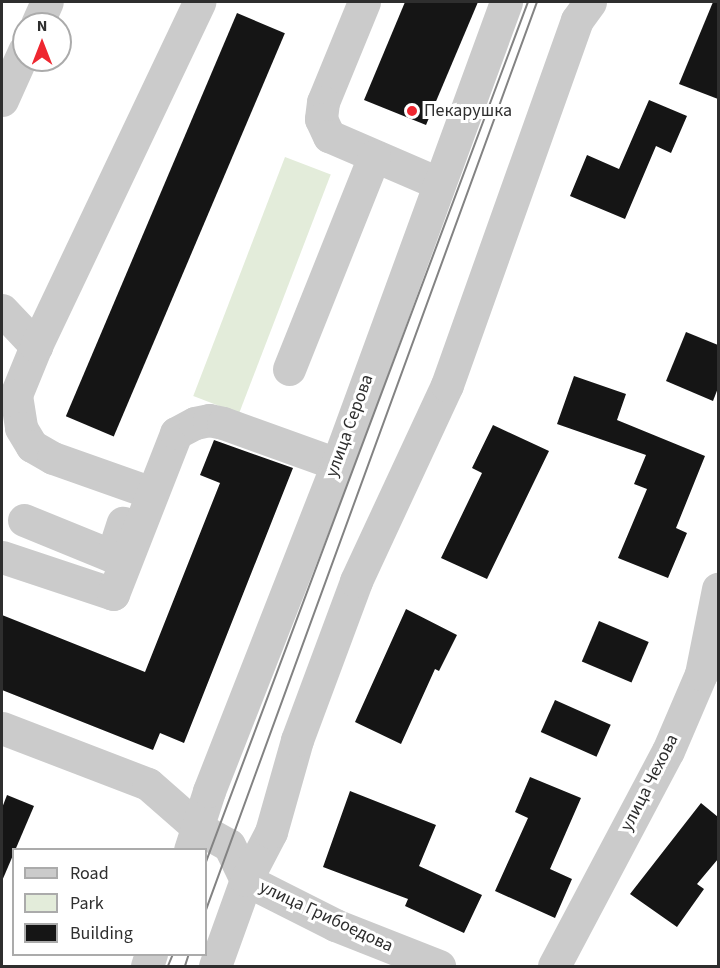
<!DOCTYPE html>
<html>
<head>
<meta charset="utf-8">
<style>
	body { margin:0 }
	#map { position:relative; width:720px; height:968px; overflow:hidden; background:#fff; font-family:"Source Sans 3",sans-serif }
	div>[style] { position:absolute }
	.green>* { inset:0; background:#e3ecda; transform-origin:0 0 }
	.building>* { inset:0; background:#151515; transform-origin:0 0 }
	.minor>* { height:33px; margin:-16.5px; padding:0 16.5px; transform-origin:16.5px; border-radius:16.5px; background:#cbcbcb }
	.tram>* { height:1.5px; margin:-0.75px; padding:0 0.75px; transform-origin:0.75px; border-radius:0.75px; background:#838383 }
	.dots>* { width:16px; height:16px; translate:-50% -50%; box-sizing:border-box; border:3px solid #fff; border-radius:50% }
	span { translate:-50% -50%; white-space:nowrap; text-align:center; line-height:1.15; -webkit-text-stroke:6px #fff; paint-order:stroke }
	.poi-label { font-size:18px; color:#2e2e2e }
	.left { translate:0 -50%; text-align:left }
	.street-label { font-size:18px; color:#2e2e2e }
	.frame { position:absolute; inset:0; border:3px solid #2e2e2e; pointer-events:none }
	.legend { position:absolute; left:12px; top:848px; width:195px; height:108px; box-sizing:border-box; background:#fff; border:2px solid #ababab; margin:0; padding:8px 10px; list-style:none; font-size:18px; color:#2e2e2e }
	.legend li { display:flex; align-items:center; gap:12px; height:30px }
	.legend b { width:30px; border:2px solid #ababab }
	.north { position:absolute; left:12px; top:12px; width:60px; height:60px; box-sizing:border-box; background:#fff; border:2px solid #ababab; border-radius:50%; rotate:0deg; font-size:16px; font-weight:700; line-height:24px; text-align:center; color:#2e2e2e }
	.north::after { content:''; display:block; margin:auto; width:21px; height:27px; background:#ee2730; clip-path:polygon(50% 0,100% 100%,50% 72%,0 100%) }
</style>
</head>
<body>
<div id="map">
	<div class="green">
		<i style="left:285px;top:157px;width:49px;height:256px;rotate:21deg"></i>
	</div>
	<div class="building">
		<i style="clip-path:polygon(405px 2px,478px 2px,426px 125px,364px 100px)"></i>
		<i style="clip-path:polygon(713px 2px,718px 2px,718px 99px,679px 84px)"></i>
		<i style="left:237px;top:13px;width:52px;height:438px;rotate:23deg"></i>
		<i style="clip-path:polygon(649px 100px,687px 116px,671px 153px,656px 146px,625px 219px,570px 196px,587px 155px,619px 169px)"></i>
		<i style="clip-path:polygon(686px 332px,718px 345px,718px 388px,713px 401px,666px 381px)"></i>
		<i style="clip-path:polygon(574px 376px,626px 394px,617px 420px,705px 456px,676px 528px,687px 533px,668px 578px,618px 558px,647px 489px,634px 484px,646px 455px,557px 424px)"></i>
		<i style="clip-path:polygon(493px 425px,549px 451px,487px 579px,441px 558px,482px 473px,472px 468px)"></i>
		<i style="clip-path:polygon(214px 440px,293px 468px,184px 743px,160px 733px,153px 750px,2px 690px,2px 615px,145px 672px,220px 483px,200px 475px)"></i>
		<i style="clip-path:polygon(406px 609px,457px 635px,439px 671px,435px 669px,401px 744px,355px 722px)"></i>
		<i style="left:599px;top:621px;width:54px;height:44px;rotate:23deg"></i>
		<i style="left:555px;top:700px;width:61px;height:35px;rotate:24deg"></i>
		<i style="clip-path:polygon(530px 777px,581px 798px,550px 869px,572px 879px,555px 918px,495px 891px,528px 818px,515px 812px)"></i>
		<i style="clip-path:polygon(350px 791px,436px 825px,419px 866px,482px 895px,464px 933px,405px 906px,408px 899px,323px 867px)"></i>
		<i style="clip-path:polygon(7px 795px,34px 806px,2px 881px,2px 808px)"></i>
		<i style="clip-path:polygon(701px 803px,718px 817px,718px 859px,697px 884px,704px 889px,677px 927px,630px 894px)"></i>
	</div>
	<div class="minor">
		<i style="left:364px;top:2px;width:108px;rotate:112.3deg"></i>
		<i style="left:323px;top:102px;width:17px;rotate:97deg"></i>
		<i style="left:321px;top:119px;width:19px;rotate:65deg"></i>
		<i style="left:329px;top:136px;width:119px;rotate:23.3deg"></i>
		<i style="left:37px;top:24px;width:24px;rotate:-66deg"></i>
		<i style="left:2px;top:100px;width:54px;rotate:-65.8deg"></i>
		<i style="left:2px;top:310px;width:50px;rotate:46.6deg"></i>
		<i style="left:36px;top:346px;width:53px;rotate:112.2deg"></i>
		<i style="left:16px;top:395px;width:33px;rotate:81deg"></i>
		<i style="left:21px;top:428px;width:21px;rotate:59deg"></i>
		<i style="left:32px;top:446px;width:24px;rotate:30deg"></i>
		<i style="left:53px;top:458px;width:105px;rotate:19.5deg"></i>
		<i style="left:36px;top:346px;width:381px;rotate:-64.6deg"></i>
		<i style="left:289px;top:369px;width:229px;rotate:-68.2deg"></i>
		<i style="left:24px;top:520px;width:95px;rotate:22.2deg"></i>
		<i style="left:112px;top:556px;width:35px;rotate:-72deg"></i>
		<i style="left:2px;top:557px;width:117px;rotate:18.4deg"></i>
		<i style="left:113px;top:594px;width:173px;rotate:-68.6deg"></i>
		<i style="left:176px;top:433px;width:21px;rotate:-28deg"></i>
		<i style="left:195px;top:423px;width:14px;rotate:-12deg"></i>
		<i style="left:209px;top:420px;width:14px;rotate:12deg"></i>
		<i style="left:223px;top:423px;width:121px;rotate:19.8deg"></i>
		<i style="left:2px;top:728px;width:156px;rotate:21deg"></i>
		<i style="left:148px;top:784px;width:67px;rotate:41.3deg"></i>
		<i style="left:198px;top:828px;width:35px;rotate:29deg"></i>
		<i style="left:229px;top:845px;width:39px;rotate:64deg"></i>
		<i style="left:190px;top:850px;width:62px;rotate:-72.1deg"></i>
		<i style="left:209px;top:791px;width:351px;rotate:-68.6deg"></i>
		<i style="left:337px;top:464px;width:492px;rotate:-69.9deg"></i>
		<i style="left:246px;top:880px;width:100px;rotate:26.8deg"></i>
		<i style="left:335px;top:925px;width:112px;rotate:21.5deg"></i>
		<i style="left:147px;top:966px;width:13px;rotate:-72deg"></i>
		<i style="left:215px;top:966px;width:91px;rotate:-70.2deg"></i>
		<i style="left:246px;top:880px;width:54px;rotate:-62.5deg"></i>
		<i style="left:271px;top:832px;width:96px;rotate:-74.2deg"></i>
		<i style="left:297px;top:740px;width:170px;rotate:-69.6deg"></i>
		<i style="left:356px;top:581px;width:216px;rotate:-65.1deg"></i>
		<i style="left:447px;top:385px;width:387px;rotate:-70.4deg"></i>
		<i style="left:577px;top:20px;width:22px;rotate:-54deg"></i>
		<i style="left:554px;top:966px;width:243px;rotate:-62.1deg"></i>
		<i style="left:668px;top:751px;width:84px;rotate:-66.8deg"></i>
		<i style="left:701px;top:674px;width:87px;rotate:-78.7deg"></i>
	</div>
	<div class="tram">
		<i style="left:206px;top:862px;width:918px;rotate:-69.47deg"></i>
		<i style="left:206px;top:910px;width:966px;rotate:-69.97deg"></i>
		<i style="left:168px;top:966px;width:13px;rotate:-67deg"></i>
		<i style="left:185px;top:966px;width:13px;rotate:-72deg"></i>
	</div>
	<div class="dots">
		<i style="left:412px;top:111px;background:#ee2730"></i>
	</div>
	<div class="poi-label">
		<span class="left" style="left:424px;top:111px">Пекарушка</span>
	</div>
	<div class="street-label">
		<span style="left:350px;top:426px;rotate:-70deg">улица Серова</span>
		<span style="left:650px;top:783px;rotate:-63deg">улица Чехова</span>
		<span style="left:326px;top:917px;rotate:25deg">улица Грибоедова</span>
	</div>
	<div class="frame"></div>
	<ul class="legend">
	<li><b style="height:8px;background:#cbcbcb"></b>Road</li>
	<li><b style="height:16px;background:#e3ecda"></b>Park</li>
	<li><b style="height:16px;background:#151515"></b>Building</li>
	</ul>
	<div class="north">N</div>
</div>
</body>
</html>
